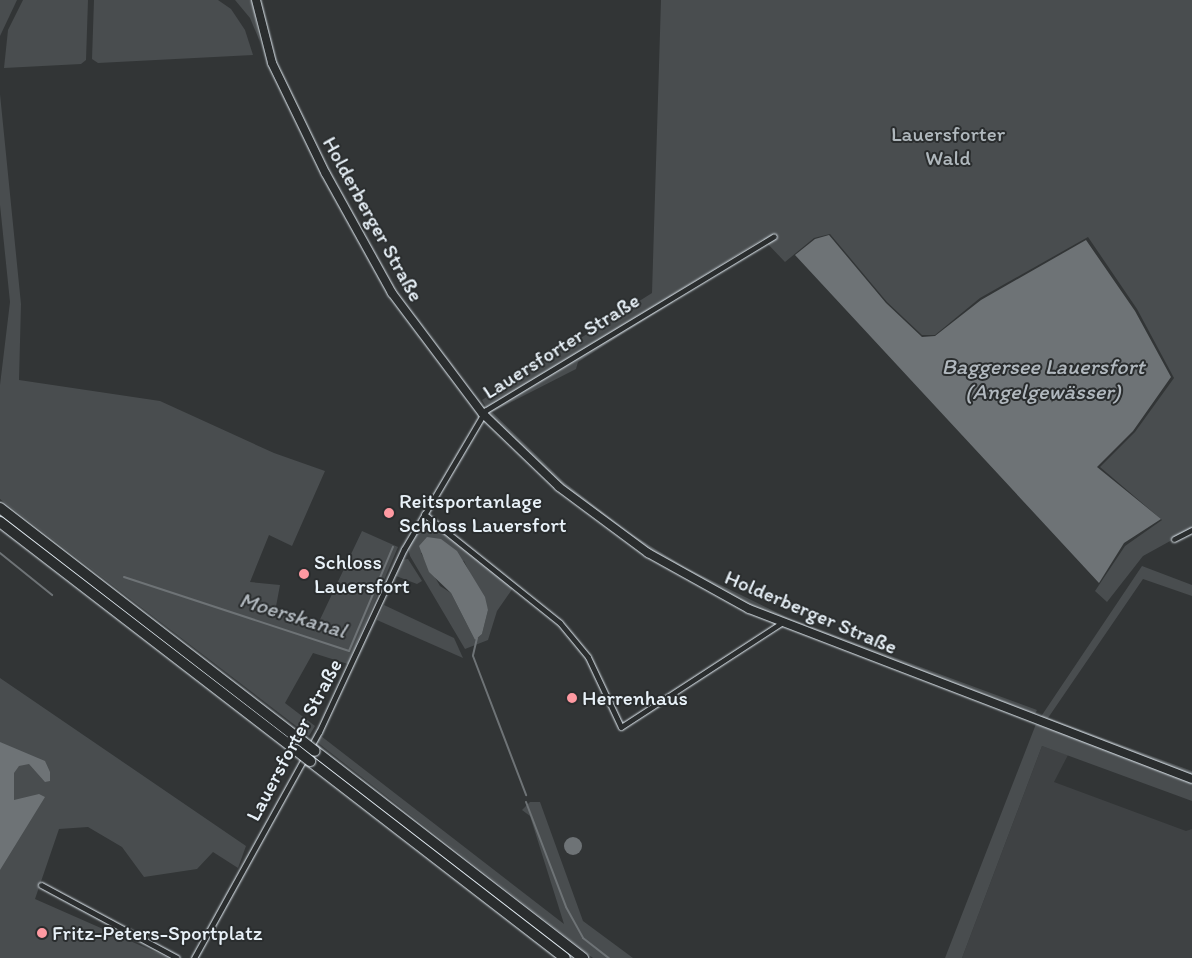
<!DOCTYPE html>
<meta charset="utf-8">
<style>
body{margin:0}
#map{position:relative;width:1192px;height:958px;overflow:hidden;background:#323536;font-family:Itim,sans-serif}
div>[style]{position:absolute}
[style*='--x']{left:calc(var(--x)*1px);top:calc(var(--y)*1px);width:calc(var(--w)*1px);rotate:calc(var(--a)*1deg)}
.built>*{inset:0;background:#3f4244}
.green>*{inset:0;background:#494d4f}
.water>*{inset:0;background:#6e7376}
.round{border-radius:50%}
.stream>*{height:2px;margin:-1px;padding:0 1px;transform-origin:1px;border-radius:1px;background:#6e7376}
.roads{filter:drop-shadow(0 0 1px #e8f1f8) drop-shadow(0 0 1px #e8f1f8)}
.street>*{height:5px;margin:-2.5px;padding:0 2.5px;transform-origin:2.5px;border-radius:2.5px;background:#2a2d2e}
.secondary>*{height:8px;margin:-4px;padding:0 4px;transform-origin:4px;border-radius:4px;background:#2a2d2e}
.highway>*{height:10px;margin:-5px;padding:0 5px;transform-origin:5px;border-radius:5px;background:#2a2d2e}
.bridges{filter:drop-shadow(0 0 1px #e8f1f8) drop-shadow(0 0 1px #e8f1f8)}
.highway-bridge>*{height:10px;margin:-5px;padding:0 5px;transform-origin:5px;border-radius:5px;background:#2a2d2e}
.dots>*{width:14px;height:14px;translate:-50% -50%;box-sizing:border-box;border:2px solid #2a2d2e;border-radius:50%}
span{translate:-50% -50%;white-space:nowrap;text-align:center;line-height:1.15;-webkit-text-stroke:4px #2a2d2e;paint-order:stroke}
.park-label{font-size:21px;color:#b0b8bd}
.street-label{font-size:21px;color:#e8f1f8}
.poi-label{font-size:21px;color:#e8f1f8}
.left{translate:0 -50%;text-align:left}
.water-label{font-size:22px;color:#b1b8be;font-style:italic}
</style>
<div id="map">
<div class="built">
<div style="clip-path:polygon(1042px 746px,1068px 755px,1054px 782px,1186px 831px,1192px 829px,1192px 958px,962px 958px)"></div>
</div>
<div class="green">
<div style="clip-path:polygon(0 0,17px 0,0 36px)"></div>
<div style="clip-path:polygon(23px 0,88px 0,86px 60px,81px 64px,4px 68px,8px 30px)"></div>
<div style="clip-path:polygon(94px 0,218px 0,231px 9px,245px 30px,253px 55px,98px 63px,92px 59px)"></div>
<div style="clip-path:polygon(235px 0,252px 0,260px 42px,250px 18px)"></div>
<div style="clip-path:polygon(661px 0,1192px 0,1192px 529px,1143px 556px,1107px 602px,1095px 591px,1125px 546px,1162px 520px,1100px 467px,1135px 432px,1174px 378px,1137px 309px,1088px 237px,980px 298px,935px 335px,922px 335px,887px 302px,830px 234px,814px 238px,785px 262px,763px 239px,672px 295px,673px 302px,578px 362px,576px 369px,492px 412px,564px 482px,628px 532px,686px 568px,788px 618px,1037px 710px,1035px 714px,748px 605px,648px 549px,559px 483px,494px 421px,482px 400px,652px 293px)"></div>
<div style="clip-path:polygon(0 94px,21px 304px,19px 380px,160px 401px,274px 453px,325px 471px,292px 546px,269px 535px,250px 582px,280px 585px,275px 612px,315px 630px,362px 531px,398px 547px,348px 664px,313px 653px,285px 703px,315px 726px,309px 736px,0 499px,0 385px,10px 302px,0 205px)"></div>
<div style="clip-path:polygon(evenodd,427px 519px,513px 588px,497px 611px,488px 640px,465px 649px,410px 556px,408px 548px,427px 519px,421px 553px,464px 561px,488px 610px,482px 634px,475px 640px,451px 593px,440px 586px,421px 553px)"></div>
<div style="clip-path:polygon(408px 559px,422px 581px,417px 584px,396px 576px,402px 560px)"></div>
<div style="clip-path:polygon(1142px 566px,1192px 585px,1192px 596px,1143px 579px,1048px 718px,1192px 771px,1192px 775px,1040px 718px)"></div>
<div style="clip-path:polygon(384px 605px,454px 638px,463px 658px,377px 620px)"></div>
<div style="clip-path:polygon(0 678px,246px 846px,238px 868px,213px 852px,197px 869px,144px 877px,122px 847px,88px 827px,59px 829px,35px 899px,169px 958px,0 958px)"></div>
<div style="clip-path:polygon(1036px 724px,1192px 782px,1192px 801px,1042px 746px,962px 958px,945px 958px)"></div>
<div style="clip-path:polygon(321px 736px,564px 924px,530px 816px,522px 810px,530px 802px,540px 802px,583px 921px,633px 958px,593px 958px,317px 742px)"></div>
</div>
<div class="water">
<div style="clip-path:polygon(829px 235px,886px 303px,922px 337px,935px 336px,981px 300px,1086px 240px,1135px 311px,1171px 377px,1133px 431px,1097px 467px,1161px 519px,1124px 543px,1099px 583px,795px 255px,815px 239px)"></div>
<div style="clip-path:polygon(427px 537px,441px 539px,457px 551px,485px 597px,488px 610px,482px 634px,475px 640px,451px 593px,429px 572px,419px 546px)"></div>
<div style="clip-path:polygon(0 742px,45px 761px,50px 772px,50px 781px,45px 782px,29px 764px,19px 766px,14px 773px,14px 800px,39px 794px,45px 797px,0 870px)"></div>
<div class="round" style="left:564px;top:837px;width:18px;height:18px"></div>
</div>
<div class="stream">
<div style="--x:0;--y:553;--w:67;--a:38.9"></div>
<div style="--x:124;--y:577;--w:237;--a:18.2"></div>
<div style="--x:349;--y:651;--w:113;--a:-67.1"></div>
<div style="--x:477;--y:638;--w:18;--a:103"></div>
<div style="--x:473;--y:656;--w:149;--a:69.1"></div>
<div style="--x:526;--y:802;--w:112;--a:69.1"></div>
<div style="--x:566;--y:907;--w:35;--a:61"></div>
<div style="--x:583;--y:938;--w:33;--a:38"></div>
</div>
<div class="roads">
<div class="street">
<div style="--x:424;--y:514;--w:174;--a:38.7"></div>
<div style="--x:560;--y:623;--w:44;--a:50.5"></div>
<div style="--x:588;--y:657;--w:77;--a:64.8"></div>
<div style="--x:621;--y:727;--w:191;--a:-33"></div>
<div style="--x:1174;--y:539;--w:20;--a:-27"></div>
<div style="--x:41;--y:885;--w:154;--a:28.2"></div>
<div style="--x:194;--y:958;--w:258;--a:-61.1"></div>
<div style="--x:319;--y:732;--w:202;--a:-65.1"></div>
<div style="--x:404;--y:549;--w:161;--a:-59.5"></div>
<div style="--x:486;--y:410;--w:336;--a:-31.1"></div>
</div>
<div class="secondary">
<div style="--x:256;--y:0;--w:65;--a:75.7"></div>
<div style="--x:272;--y:63;--w:123;--a:64.1"></div>
<div style="--x:326;--y:174;--w:136;--a:61"></div>
<div style="--x:392;--y:293;--w:151;--a:53.1"></div>
<div style="--x:483;--y:414;--w:105;--a:43.8"></div>
<div style="--x:559;--y:487;--w:111;--a:36.6"></div>
<div style="--x:648;--y:553;--w:115;--a:29"></div>
<div style="--x:749;--y:609;--w:474;--a:21"></div>
</div>
<div class="highway">
<div style="--x:0;--y:508;--w:381;--a:37.7"></div>
<div style="--x:0;--y:522;--w:374;--a:37.6"></div>
<div style="--x:315;--y:751;--w:339;--a:37.7"></div>
<div style="--x:310;--y:761;--w:322;--a:37.7"></div>
</div>
</div>
<div class="bridges">
<div class="highway-bridge">
<div style="--x:302;--y:741;--w:16;--a:38"></div>
<div style="--x:296;--y:750;--w:18;--a:38"></div>
</div>
</div>
<div class="dots">
<div style="left:389px;top:513px;background:#ff9aa2"></div>
<div style="left:304px;top:574px;background:#ff9aa2"></div>
<div style="left:572px;top:698px;background:#ff9aa2"></div>
<div style="left:42px;top:933px;background:#ff9aa2"></div>
</div>
<div class="park-label">
<span style="left:948px;top:146px">Lauersforter<br>Wald</span>
</div>
<div class="street-label">
<span style="left:373px;top:219px;rotate:61deg">Holderberger Straße</span>
<span style="left:561px;top:346px;rotate:-32deg">Lauersforter Straße</span>
<span style="left:811px;top:612px;rotate:23deg">Holderberger Straße</span>
<span style="left:294px;top:740px;rotate:-62deg">Lauersforter Straße</span>
</div>
<div class="poi-label">
<span class="left" style="left:399px;top:513px">Reitsportanlage<br>Schloss Lauersfort</span>
<span class="left" style="left:314px;top:574px">Schloss<br>Lauersfort</span>
<span class="left" style="left:582px;top:698px">Herrenhaus</span>
<span class="left" style="left:52px;top:933px">Fritz-Peters-Sportplatz</span>
</div>
<div class="water-label">
<span style="left:1043px;top:379px">Baggersee Lauersfort<br>(Angelgewässer)</span>
<span style="left:293px;top:615px;rotate:17deg">Moerskanal</span>
</div>
</div>
